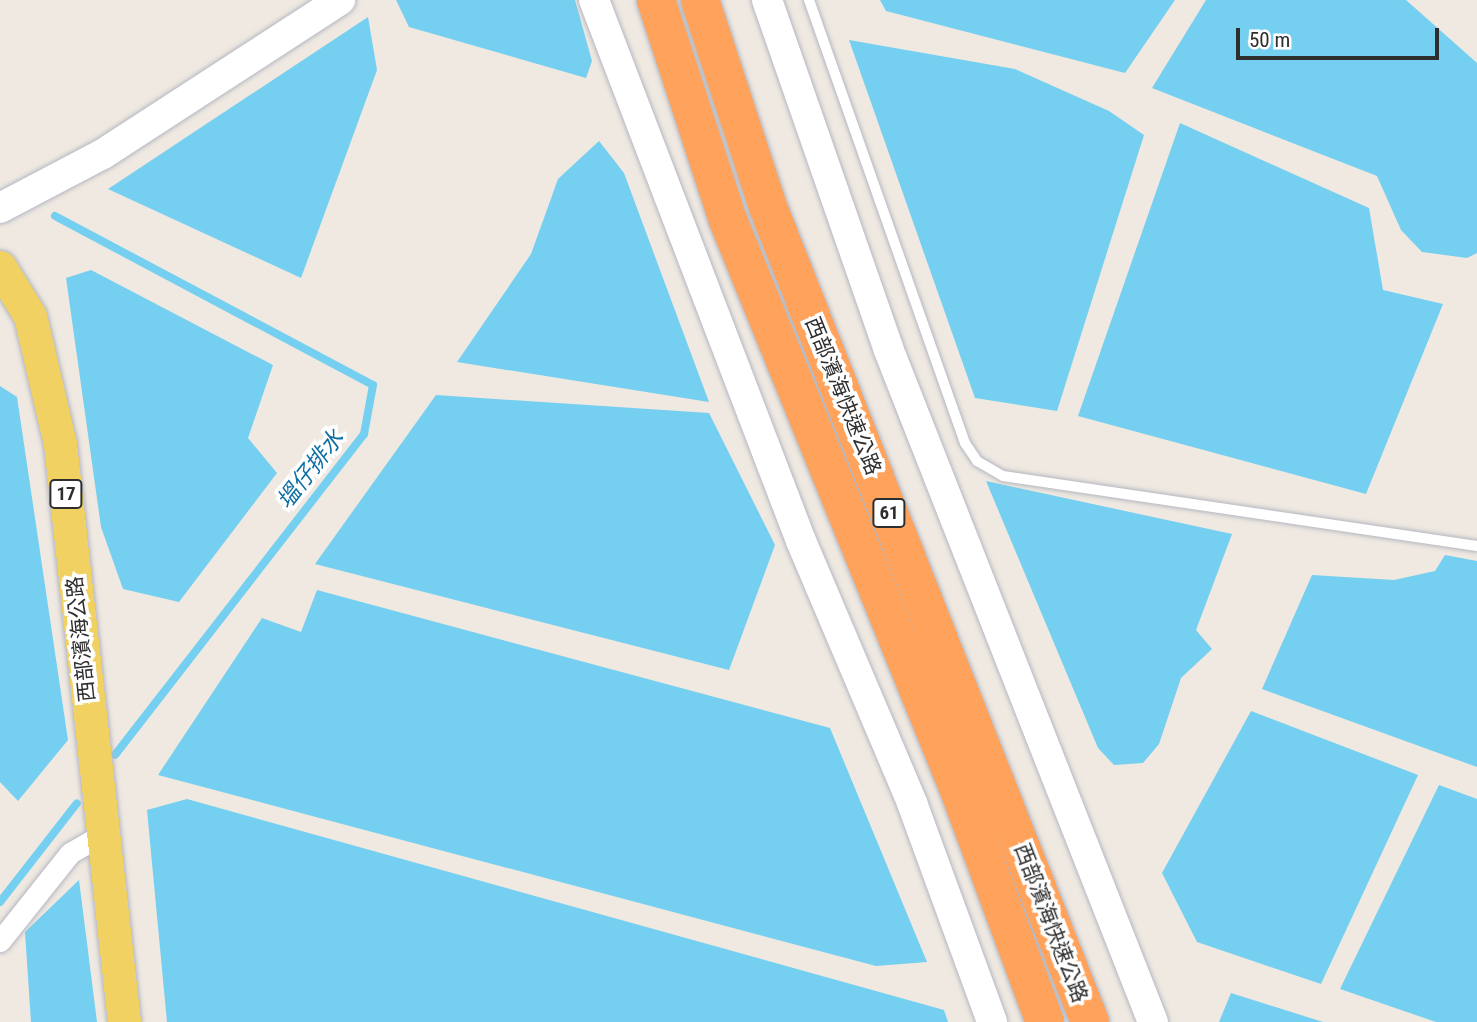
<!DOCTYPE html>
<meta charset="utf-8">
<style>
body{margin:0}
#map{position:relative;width:1477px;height:1022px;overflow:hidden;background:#efe9e1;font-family:"Roboto Condensed","Noto Sans TC",sans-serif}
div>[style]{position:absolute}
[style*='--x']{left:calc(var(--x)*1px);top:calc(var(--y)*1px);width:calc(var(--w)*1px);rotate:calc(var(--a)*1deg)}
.water>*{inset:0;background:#75cff0}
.stream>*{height:8px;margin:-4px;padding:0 4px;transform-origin:4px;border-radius:4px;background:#75cff0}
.roads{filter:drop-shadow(0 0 2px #b4b7c1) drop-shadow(0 0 2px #b4b7c1)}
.lane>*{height:10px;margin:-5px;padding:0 5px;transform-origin:5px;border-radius:5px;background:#fff}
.street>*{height:21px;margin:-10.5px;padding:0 10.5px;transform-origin:10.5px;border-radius:10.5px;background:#fff}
.secondary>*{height:30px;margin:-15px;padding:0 15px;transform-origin:15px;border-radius:15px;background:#fff}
.primary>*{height:33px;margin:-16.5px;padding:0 16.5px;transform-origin:16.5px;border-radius:16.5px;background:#f2d163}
.highway>*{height:38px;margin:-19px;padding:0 19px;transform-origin:19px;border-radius:19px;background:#ffa35c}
span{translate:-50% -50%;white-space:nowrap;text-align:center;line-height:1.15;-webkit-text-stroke:7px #fff;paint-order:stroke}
.shield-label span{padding:2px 5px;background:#fff;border:2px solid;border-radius:5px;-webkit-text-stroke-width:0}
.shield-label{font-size:19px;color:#2e2e2e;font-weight:700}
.street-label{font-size:21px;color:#2e2e2e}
.water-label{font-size:23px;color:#0d6fa3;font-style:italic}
.scale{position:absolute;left:1236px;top:28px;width:203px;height:32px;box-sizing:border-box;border:4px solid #2e2e2e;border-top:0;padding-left:9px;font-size:21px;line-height:24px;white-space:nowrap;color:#2e2e2e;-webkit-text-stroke:5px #fff;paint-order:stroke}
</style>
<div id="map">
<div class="water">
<div style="clip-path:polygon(396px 0,575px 0,592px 61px,586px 78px,409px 27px)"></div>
<div style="clip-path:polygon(880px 0,1175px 0,1125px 73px,886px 11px)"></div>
<div style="clip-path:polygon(1206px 0,1406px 0,1477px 63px,1477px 253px,1467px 258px,1422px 252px,1401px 230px,1377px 176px,1152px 88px)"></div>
<div style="clip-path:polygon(368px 17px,377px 70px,301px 278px,108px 189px)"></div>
<div style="clip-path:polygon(849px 40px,1015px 69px,1109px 111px,1144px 135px,1057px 411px,975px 398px)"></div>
<div style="clip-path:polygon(1180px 123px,1369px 208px,1383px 290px,1443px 304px,1366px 494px,1078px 416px)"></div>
<div style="clip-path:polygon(599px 141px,624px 173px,709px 402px,457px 362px,531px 254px,558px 179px)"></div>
<div style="clip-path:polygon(91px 270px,273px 365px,248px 438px,277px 473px,179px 602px,123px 589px,101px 527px,66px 278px)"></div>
<div style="clip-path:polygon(0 386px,17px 397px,68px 740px,18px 801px,0 782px)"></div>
<div style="clip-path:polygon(436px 395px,709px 413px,775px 545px,729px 670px,315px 564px)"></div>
<div style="clip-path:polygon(986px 481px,1232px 534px,1196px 630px,1212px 649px,1181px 678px,1159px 744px,1143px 763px,1114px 765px,1098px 748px)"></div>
<div style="clip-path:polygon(1445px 555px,1477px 561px,1477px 767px,1262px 689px,1312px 575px,1394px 580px,1435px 571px)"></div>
<div style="clip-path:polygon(317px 590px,830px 728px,927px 962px,876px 966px,158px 775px,262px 618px,301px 632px)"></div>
<div style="clip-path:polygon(1251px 711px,1418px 775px,1321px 984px,1197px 942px,1162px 873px)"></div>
<div style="clip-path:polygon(1439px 785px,1477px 799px,1477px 1022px,1436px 1022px,1340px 989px)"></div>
<div style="clip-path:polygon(187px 799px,944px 1010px,948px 1022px,167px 1022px,147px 810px)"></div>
<div style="clip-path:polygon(79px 880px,97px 1022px,31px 1022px,25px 932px)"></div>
<div style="clip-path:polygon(1231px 993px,1323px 1022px,1219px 1022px)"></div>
</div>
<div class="stream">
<div style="--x:55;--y:216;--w:360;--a:28"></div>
<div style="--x:373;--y:385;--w:50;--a:100.4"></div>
<div style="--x:364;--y:434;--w:406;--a:127.8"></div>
<div style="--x:0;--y:902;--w:125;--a:-52.1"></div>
</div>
<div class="roads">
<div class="lane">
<div style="--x:809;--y:0;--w:470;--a:70.6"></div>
<div style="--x:965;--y:443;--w:22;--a:56"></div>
<div style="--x:977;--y:461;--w:30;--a:30"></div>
<div style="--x:1003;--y:476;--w:479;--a:8.4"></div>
</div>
<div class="street">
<div style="--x:0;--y:941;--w:112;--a:-51.5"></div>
<div style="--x:70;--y:853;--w:38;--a:-30"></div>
</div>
<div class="secondary">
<div style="--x:594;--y:0;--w:579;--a:69.06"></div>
<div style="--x:801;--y:541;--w:285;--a:67"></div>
<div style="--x:912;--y:803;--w:233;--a:69.9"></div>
<div style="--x:767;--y:0;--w:368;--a:70.8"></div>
<div style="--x:888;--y:348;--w:724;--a:68.54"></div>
<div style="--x:0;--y:208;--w:116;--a:-27.7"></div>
<div style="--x:103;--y:154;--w:283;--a:-33"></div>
</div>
<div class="primary">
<div style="--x:0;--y:267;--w:57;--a:58.5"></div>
<div style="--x:30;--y:316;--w:131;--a:76.8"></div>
<div style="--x:60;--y:444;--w:582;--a:83.68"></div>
</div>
<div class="highway">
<div style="--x:656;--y:0;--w:231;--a:71.9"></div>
<div style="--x:728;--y:220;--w:615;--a:67.94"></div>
<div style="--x:959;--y:790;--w:247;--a:69.7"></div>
<div style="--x:700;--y:0;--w:218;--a:71.8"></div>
<div style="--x:768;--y:207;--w:876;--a:68.44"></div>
</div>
</div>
<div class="shield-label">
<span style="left:66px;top:494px">17</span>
<span style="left:889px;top:513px">61</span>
</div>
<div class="street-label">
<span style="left:843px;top:396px;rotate:68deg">西部濱海快速公路</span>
<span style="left:81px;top:639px;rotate:-96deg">西部濱海公路</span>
<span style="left:1051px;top:923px;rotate:69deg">西部濱海快速公路</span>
</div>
<div class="water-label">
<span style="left:311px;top:470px;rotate:-52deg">塭仔排水</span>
</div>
<div class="scale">50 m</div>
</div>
